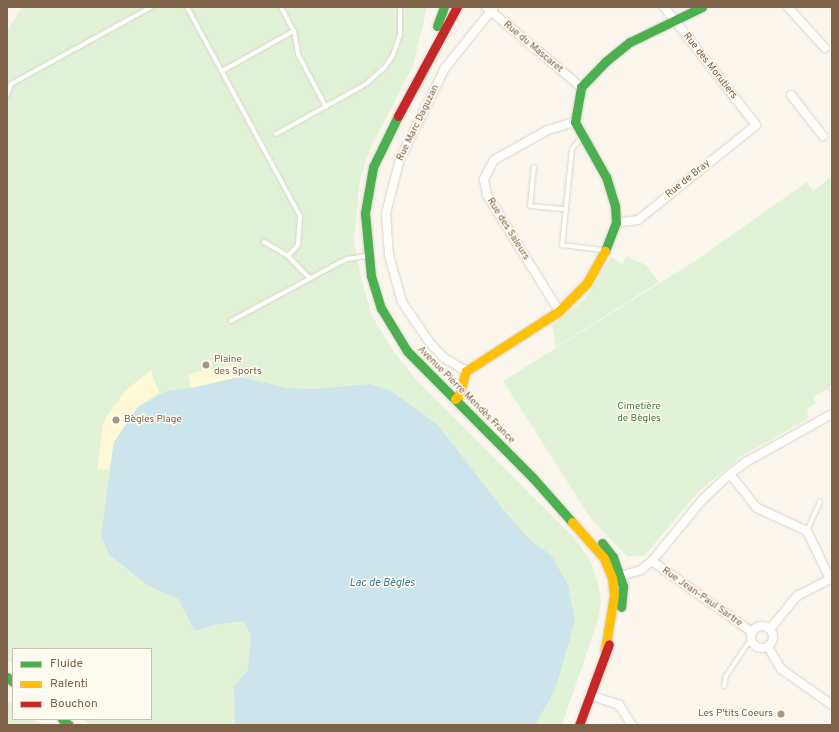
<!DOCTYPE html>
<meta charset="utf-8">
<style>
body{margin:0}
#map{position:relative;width:839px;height:732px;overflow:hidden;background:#faf6ed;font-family:Overpass,sans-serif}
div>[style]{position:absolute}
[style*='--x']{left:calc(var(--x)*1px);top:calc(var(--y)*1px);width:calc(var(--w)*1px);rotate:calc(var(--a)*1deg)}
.green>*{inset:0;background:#e2f2d6}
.sand>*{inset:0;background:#fdf8d5}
.water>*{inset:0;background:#cce4ec}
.roads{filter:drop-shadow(0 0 1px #d9d3cb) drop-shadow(0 0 1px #d9d3cb)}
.lane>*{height:4px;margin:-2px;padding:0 2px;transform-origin:2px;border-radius:2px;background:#fefefc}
.street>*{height:8px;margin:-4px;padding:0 4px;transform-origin:4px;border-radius:4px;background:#fefefc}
.street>.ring{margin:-4px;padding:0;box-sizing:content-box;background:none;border:8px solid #fefefc;border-radius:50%}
.fast>*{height:9px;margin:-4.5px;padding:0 4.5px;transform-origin:4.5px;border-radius:4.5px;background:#4caf50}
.slow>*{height:9px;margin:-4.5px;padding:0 4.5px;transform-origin:4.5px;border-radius:4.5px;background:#ffc107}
.jam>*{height:9px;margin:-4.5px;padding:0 4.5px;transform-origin:4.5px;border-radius:4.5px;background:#c62828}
.dots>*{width:11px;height:11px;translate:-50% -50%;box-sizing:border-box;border:2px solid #fffbf1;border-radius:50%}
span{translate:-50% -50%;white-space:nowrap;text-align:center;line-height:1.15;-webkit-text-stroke:3px #fffbf1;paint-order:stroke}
.street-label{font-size:10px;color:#7d6248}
.poi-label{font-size:10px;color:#7d6248}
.left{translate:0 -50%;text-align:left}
.right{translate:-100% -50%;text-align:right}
.park-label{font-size:10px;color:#467e3c}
.water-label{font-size:11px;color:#3e7992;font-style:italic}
.frame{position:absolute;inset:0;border:8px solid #7d6248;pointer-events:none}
.legend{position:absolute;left:12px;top:648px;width:140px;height:72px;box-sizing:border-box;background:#fffbf1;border:1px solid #cbbead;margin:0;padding:5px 7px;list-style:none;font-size:12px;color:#7d6248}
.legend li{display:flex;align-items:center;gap:8px;height:20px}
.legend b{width:20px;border:1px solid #cbbead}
</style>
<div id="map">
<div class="green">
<div style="clip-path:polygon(22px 7px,427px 7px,413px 66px,370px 149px,360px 179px,354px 240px,361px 278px,372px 316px,392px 349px,418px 382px,577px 541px,591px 562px,599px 587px,601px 602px,598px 620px,562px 725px,90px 725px,83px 719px,151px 719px,151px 649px,13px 649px,13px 665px,7px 660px,7px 31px)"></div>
<div style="clip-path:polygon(832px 176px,832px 386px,813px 397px,816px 403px,807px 409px,809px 418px,742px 456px,699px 491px,644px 556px,627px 556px,591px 519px,503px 381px,695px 261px,807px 182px,813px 191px)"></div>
<div style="clip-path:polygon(611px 257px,622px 264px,627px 257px,646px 265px,659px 282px,556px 347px,552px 325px,584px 300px)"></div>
<div style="clip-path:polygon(7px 700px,13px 704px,13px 719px,33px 719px,42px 725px,7px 725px)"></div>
</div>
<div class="sand">
<div style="clip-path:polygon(238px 364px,240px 377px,191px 388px,188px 374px)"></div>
<div style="clip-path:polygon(151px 370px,159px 393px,138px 407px,114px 442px,109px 470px,97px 469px,103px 425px,107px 416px,125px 391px)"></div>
</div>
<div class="water">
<div style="clip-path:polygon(240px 377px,287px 388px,315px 389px,370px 384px,391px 391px,438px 425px,501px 507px,531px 541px,551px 555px,568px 585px,575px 621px,555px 690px,535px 725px,235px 725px,234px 686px,248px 670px,251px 636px,244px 621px,213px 625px,195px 631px,178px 599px,147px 585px,109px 554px,101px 536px,114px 442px,138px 407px,167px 391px,191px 388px)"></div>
</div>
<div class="roads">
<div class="lane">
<div style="--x:187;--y:7;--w:238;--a:61.6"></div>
<div style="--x:300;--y:216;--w:29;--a:94"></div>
<div style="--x:298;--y:245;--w:15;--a:132"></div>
<div style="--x:281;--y:7;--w:27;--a:62"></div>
<div style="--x:294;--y:31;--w:23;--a:80"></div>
<div style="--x:298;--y:54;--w:60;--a:62.2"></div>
<div style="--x:222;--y:71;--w:82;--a:-29.1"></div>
<div style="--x:7;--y:95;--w:12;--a:-70"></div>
<div style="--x:11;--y:84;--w:160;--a:-28.8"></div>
<div style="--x:276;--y:134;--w:103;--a:-29.1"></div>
<div style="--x:366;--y:84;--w:25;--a:-42"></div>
<div style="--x:385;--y:67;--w:14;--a:-56"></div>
<div style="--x:393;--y:55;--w:21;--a:-71"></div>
<div style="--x:400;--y:35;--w:28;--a:-90"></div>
<div style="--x:582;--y:137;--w:16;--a:130"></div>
<div style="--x:572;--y:149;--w:97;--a:95.9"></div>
<div style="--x:562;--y:245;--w:41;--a:7"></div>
<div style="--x:534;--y:167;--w:39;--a:96"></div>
<div style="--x:530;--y:206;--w:36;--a:5"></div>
<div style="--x:264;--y:242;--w:28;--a:30"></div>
<div style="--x:288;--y:256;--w:30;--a:46"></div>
<div style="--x:231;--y:321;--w:116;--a:-28.3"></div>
<div style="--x:333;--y:266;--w:16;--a:-27"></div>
<div style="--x:347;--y:259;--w:20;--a:-9"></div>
<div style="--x:831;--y:387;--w:2;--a:63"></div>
<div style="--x:807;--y:531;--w:32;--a:-66"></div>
<div style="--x:724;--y:686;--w:10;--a:-79"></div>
<div style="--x:726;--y:676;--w:45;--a:-56"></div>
</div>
<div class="street">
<div style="--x:486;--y:7;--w:124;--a:40.1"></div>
<div style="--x:788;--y:7;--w:55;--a:47.9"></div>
<div style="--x:791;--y:95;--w:52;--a:52"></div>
<div style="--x:616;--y:223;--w:22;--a:-8"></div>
<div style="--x:638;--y:220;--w:151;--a:-38.8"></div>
<div style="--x:756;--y:125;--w:150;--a:-127.9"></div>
<div style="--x:559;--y:311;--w:137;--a:-121.8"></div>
<div style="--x:487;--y:195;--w:16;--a:-101"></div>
<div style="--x:484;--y:179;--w:21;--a:-62"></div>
<div style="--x:494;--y:160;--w:62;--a:-29.1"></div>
<div style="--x:548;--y:130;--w:28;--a:-17"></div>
<div style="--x:466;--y:371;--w:26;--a:-149"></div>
<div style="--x:444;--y:358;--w:21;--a:-133"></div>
<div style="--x:430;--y:343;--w:50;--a:-124.3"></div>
<div style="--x:402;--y:302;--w:49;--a:-105.5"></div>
<div style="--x:389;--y:255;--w:42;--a:-94.1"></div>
<div style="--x:386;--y:213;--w:56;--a:-75.5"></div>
<div style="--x:400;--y:159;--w:102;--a:-63.7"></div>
<div style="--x:445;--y:68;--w:78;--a:-51.2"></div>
<div style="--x:730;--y:474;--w:43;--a:51.5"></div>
<div style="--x:757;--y:508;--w:55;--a:24.7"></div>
<div style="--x:807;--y:531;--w:53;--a:64.4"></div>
<div style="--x:652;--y:561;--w:123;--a:35.4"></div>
<div style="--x:617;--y:577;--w:25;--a:-16"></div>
<div style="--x:641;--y:570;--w:14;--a:-39"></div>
<div style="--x:652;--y:561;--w:80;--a:-50.6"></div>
<div style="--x:703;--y:499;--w:37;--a:-43"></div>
<div style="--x:730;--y:474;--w:20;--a:-37"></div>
<div style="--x:746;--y:462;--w:98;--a:-29.2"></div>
<div class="ring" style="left:751px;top:626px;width:14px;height:14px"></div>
<div style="--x:770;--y:629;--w:43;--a:-50.7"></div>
<div style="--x:797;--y:596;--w:39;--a:-27"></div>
<div style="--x:768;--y:647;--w:26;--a:59"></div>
<div style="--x:781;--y:669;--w:62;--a:35.2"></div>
<div style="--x:589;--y:695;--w:32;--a:18"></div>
<div style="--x:619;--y:705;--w:24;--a:57"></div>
</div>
<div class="fast">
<div style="--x:437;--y:26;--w:20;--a:-70"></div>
<div style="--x:398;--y:116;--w:57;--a:116.1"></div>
<div style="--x:373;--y:167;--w:47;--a:99.9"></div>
<div style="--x:365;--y:213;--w:63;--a:84.6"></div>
<div style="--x:371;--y:276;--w:34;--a:73"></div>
<div style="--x:381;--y:308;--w:50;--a:58.8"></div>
<div style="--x:407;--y:351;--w:180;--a:45.2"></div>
<div style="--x:534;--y:479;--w:57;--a:48.5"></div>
<div style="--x:605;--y:251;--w:30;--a:-69"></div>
<div style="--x:616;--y:223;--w:17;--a:-93"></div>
<div style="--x:615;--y:206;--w:30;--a:-107"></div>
<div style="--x:606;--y:177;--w:63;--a:-119.4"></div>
<div style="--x:575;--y:122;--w:36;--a:-80"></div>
<div style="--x:581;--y:87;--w:35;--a:-46"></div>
<div style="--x:605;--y:62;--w:32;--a:-39"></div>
<div style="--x:630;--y:42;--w:80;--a:-25.9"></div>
<div style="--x:602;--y:543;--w:18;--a:52"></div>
<div style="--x:613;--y:557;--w:31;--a:71"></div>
<div style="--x:623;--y:586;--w:21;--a:95"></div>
<div style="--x:7;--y:677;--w:8;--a:40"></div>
<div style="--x:62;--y:719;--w:9;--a:41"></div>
</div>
<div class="slow">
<div style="--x:455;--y:399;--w:6;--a:-45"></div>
<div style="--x:459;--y:395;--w:25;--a:-74"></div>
<div style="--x:466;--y:371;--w:111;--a:-32.8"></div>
<div style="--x:559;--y:311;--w:40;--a:-45"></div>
<div style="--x:587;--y:283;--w:37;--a:-61"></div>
<div style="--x:572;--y:522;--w:48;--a:48.4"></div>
<div style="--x:604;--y:558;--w:22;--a:68"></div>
<div style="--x:612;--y:578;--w:17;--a:83"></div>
<div style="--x:614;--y:595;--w:56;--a:99.3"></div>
</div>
<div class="jam">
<div style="--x:398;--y:116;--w:124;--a:-61.6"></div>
<div style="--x:579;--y:725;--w:86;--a:-69.7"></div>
</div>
</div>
<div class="dots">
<div style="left:206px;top:365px;background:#a99682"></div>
<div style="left:116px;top:420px;background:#a99682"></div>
<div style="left:781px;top:714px;background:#a99682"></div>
</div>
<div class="street-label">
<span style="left:533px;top:47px;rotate:40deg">Rue du Mascaret</span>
<span style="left:710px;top:66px;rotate:52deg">Rue des Morutiers</span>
<span style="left:418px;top:123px;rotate:-64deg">Rue Marc Daguzan</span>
<span style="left:688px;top:179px;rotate:-39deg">Rue de Bray</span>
<span style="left:508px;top:229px;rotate:58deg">Rue des Saleurs</span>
<span style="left:466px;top:395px;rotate:45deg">Avenue Pierre Mendès France</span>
<span style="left:702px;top:597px;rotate:35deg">Rue Jean-Paul Sartre</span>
</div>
<div class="poi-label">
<span class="left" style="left:214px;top:365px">Plaine<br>des Sports</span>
<span class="left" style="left:124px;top:420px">Bègles Plage</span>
<span class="right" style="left:773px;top:714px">Les P'tits Coeurs</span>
</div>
<div class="park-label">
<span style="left:639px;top:412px">Cimetière<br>de Bègles</span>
</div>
<div class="water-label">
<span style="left:382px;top:583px">Lac de Bègles</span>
</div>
<div class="frame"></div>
<ul class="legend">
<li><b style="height:5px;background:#4caf50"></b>Fluide</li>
<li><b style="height:5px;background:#ffc107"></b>Ralenti</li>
<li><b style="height:5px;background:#c62828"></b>Bouchon</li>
</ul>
</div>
